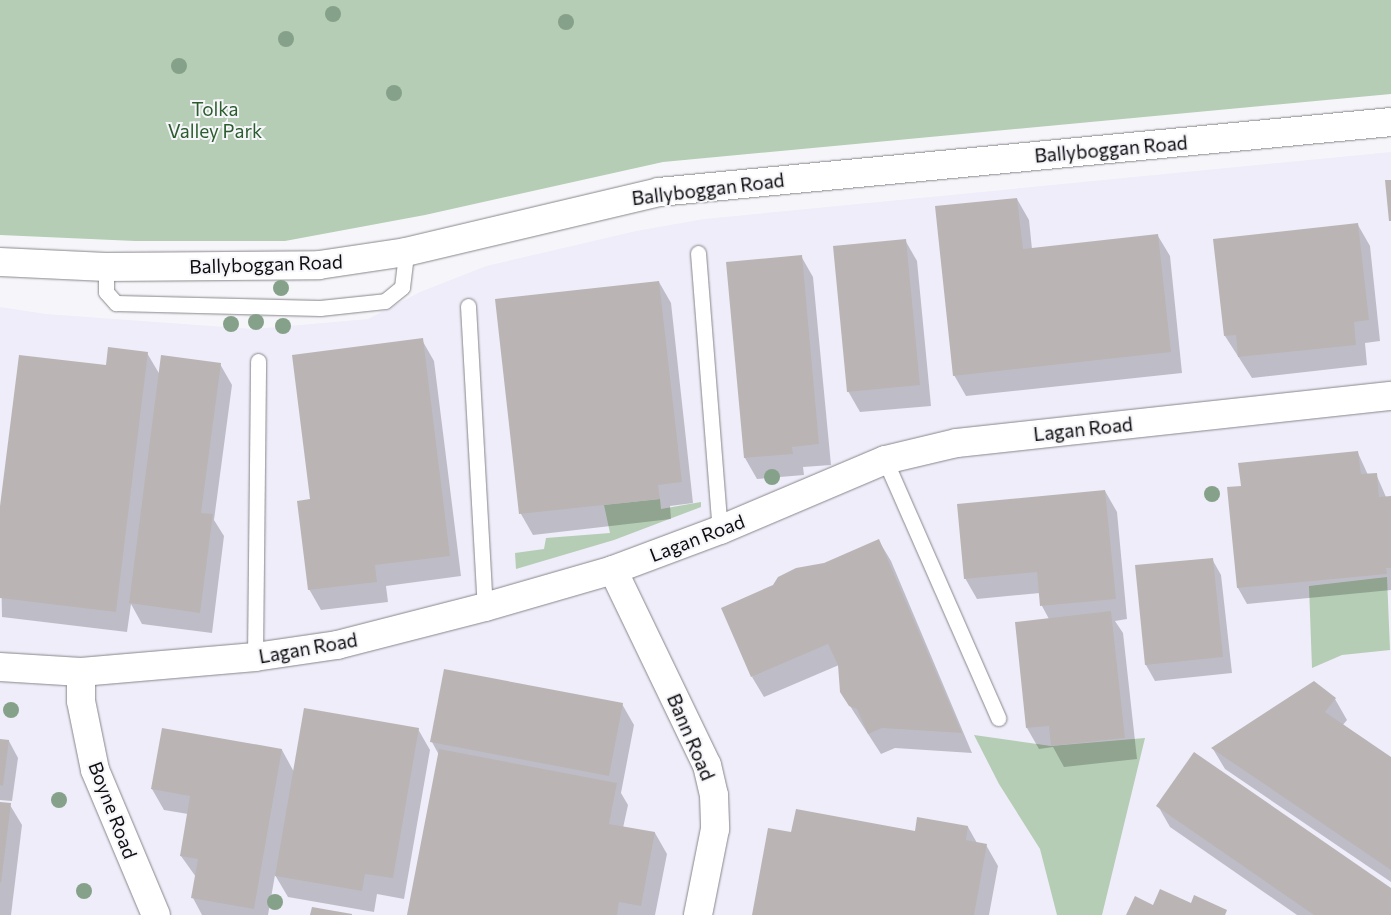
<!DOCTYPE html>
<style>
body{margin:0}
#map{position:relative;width:1391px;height:915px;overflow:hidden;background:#f6f6fa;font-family:Commissioner,sans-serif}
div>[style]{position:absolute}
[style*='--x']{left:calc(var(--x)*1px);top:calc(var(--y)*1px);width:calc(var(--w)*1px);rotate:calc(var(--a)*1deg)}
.built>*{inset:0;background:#eeedf9}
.green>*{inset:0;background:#b5cdb4}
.shadow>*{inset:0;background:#0003}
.building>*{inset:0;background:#bab5b4}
.roads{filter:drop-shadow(0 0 1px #87878b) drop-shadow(0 0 1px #87878b)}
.service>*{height:15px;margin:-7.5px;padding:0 7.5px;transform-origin:7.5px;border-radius:7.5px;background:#fff}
.minor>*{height:28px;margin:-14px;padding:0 14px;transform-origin:14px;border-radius:14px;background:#fff}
.tertiary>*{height:28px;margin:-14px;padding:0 14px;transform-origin:14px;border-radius:14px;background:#fff}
.trees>*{width:16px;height:16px;margin:-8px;border-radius:50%;background:#86a189}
span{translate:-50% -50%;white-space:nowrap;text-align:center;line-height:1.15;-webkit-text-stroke:4px #f6f6fa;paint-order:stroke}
.park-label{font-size:19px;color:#2a5c2d}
.street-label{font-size:19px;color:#0d0d0f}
</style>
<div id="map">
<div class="built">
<div style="clip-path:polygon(1391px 152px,1391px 915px,0 915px,0 307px,46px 314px,253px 329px,368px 319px,420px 292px,486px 266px,636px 231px,704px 219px)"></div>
</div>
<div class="green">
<div style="clip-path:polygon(0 0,1391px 0,1391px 94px,663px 162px,425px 215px,285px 241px,135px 241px,0 235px)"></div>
<div style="clip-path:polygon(660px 499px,661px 509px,701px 502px,701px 507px,614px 540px,516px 569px,515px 553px,544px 549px,546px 538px,610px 533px,604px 505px)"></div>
<div style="clip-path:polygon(1387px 577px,1390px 650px,1342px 655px,1312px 668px,1309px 586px)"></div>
<div style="clip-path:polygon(974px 735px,1051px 746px,1145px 738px,1102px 915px,1057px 915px,1040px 849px,999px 784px)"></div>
</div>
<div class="shadow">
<div style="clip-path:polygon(1017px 199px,1029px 220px,1032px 249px,1158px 236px,1170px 256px,1182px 373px,966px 396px,954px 375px)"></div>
<div style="clip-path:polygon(1358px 225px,1370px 246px,1380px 341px,1365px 343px,1367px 365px,1252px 378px,1225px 336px)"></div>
<div style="clip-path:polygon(905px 240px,917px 261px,931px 406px,860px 412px,848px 391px)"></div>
<div style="clip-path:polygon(801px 256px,813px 277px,831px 465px,803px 467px,804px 475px,757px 479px,745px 458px,727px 263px)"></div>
<div style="clip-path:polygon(659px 282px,671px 303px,693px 503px,670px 506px,671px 519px,533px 535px,521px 514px,497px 300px)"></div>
<div style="clip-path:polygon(422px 340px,434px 361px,461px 576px,386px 586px,388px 602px,321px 610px,309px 589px,311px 501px)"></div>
<div style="clip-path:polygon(147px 353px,160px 375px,220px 364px,232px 385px,214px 520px,224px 536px,212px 633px,142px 624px,131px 604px,127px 632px,2px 617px,0 516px,107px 367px)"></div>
<div style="clip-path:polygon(1358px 453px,1368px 475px,1376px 474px,1386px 497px,1391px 497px,1391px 590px,1247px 604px,1238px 588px,1242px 487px)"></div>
<div style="clip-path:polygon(1105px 491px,1117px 512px,1127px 619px,1115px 621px,1123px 633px,1137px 759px,1064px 767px,1053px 747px,1039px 749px,1027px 728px,1049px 619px,1042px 606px,1040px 593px,977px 599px,965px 578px)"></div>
<div style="clip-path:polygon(879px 541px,891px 561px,972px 753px,895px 748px,881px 754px,841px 692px,839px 665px,764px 697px,752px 677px,824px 564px)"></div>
<div style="clip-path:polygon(1212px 559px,1221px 575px,1232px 673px,1155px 681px,1146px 665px,1136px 566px)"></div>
<div style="clip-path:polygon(1335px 699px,1347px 720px,1342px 726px,1391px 759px,1391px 882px,1225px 769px,1213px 749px)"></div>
<div style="clip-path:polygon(622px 704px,634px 725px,621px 793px,628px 805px,623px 828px,655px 833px,667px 854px,655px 915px,409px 915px,439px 755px,432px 742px)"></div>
<div style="clip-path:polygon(418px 729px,430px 750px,404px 899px,377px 894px,374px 912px,288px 897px,275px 875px,268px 915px,202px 915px,193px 898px,196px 877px,181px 856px,188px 814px,164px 810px,152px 789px,163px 730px,282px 750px,294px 772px)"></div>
<div style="clip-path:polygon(0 740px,9px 741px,18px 758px,12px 801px,0 800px)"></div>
<div style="clip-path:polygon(0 803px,10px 805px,22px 825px,11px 915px,0 915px)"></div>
<div style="clip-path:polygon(1158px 806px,1391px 890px,1391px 915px,1297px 915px,1170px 827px)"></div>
<div style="clip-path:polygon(968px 827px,977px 843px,986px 845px,998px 866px,989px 915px,753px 915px,792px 834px,916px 832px)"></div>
</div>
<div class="building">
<div style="clip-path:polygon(1385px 180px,1391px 180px,1391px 221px,1389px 221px)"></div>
<div style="clip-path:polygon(1017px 198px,1023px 249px,1158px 234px,1171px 352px,953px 376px,935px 206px)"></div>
<div style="clip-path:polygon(1358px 223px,1369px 320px,1354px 322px,1356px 345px,1238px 357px,1236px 335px,1224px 336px,1213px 239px)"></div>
<div style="clip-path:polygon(906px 239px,920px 385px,847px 392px,833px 246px)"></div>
<div style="clip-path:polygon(802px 255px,819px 444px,792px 447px,793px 454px,744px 458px,726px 262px)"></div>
<div style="clip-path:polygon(659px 281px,682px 482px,658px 485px,660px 499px,519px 514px,495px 299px)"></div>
<div style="clip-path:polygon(423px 338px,450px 556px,375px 565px,377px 582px,308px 590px,297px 501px,310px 499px,292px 355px)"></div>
<div style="clip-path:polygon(108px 347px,148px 352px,116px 612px,0 598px,0 506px,19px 355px,106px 365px)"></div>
<div style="clip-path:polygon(161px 355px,221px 363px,201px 513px,213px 514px,200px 613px,129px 603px)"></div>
<div style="clip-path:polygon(1358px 451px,1361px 474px,1377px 473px,1379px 497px,1391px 496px,1391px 568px,1386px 568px,1387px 574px,1237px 588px,1227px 487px,1241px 486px,1238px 463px)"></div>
<div style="clip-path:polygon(1105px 490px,1116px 599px,1040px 606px,1037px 572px,964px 579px,957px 504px)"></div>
<div style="clip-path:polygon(879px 539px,962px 733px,882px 728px,868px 734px,857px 709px,849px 706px,840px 692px,838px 665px,828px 644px,751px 677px,721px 608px,773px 585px,778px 577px,796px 568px,824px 563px)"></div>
<div style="clip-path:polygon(1213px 558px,1223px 657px,1145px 665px,1135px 565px)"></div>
<div style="clip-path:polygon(1111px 611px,1125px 738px,1051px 746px,1049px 726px,1026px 728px,1015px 622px)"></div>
<div style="clip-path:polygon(444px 669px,623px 703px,609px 776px,430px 742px)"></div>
<div style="clip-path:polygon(1314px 681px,1336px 698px,1325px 712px,1391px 757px,1391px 870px,1211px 748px)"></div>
<div style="clip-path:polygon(304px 708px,419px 728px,393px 878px,365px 874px,362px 891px,275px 876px)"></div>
<div style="clip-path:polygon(162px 728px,282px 749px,254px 909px,191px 898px,198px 859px,180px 856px,190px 796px,151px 789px)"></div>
<div style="clip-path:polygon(0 739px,9px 740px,3px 786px,0 785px)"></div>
<div style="clip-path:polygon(439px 749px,617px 783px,609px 824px,655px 832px,641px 906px,619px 902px,617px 915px,407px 915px)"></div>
<div style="clip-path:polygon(1194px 752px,1391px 888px,1391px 915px,1314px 915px,1156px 806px)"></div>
<div style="clip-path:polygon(0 802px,11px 803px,1px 883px,0 882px)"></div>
<div style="clip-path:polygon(796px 809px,915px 831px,917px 817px,968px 826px,966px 840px,987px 844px,974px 915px,752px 915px,768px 828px,791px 832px)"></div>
<div style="clip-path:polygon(1160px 889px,1191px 903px,1194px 895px,1227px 910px,1225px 915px,1126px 915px,1135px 896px,1153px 905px)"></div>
<div style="clip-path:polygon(312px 907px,352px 914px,352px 915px,310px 915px)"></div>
</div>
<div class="roads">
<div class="service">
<div style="--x:698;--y:253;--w:278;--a:85.5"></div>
<div style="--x:106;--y:267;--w:25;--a:90"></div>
<div style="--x:106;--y:292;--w:15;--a:48"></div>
<div style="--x:116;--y:303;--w:204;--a:1.4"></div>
<div style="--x:320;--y:308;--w:65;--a:-6.1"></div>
<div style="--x:385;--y:301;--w:22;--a:-39"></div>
<div style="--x:402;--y:287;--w:35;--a:-83"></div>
<div style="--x:468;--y:306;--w:301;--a:86.8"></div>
<div style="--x:885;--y:460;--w:282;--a:66.3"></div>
<div style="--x:255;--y:657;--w:296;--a:-89.4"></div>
</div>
<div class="minor">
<div style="--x:613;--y:570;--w:216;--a:64.3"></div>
<div style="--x:707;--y:765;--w:31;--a:77"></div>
<div style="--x:714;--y:795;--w:34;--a:88"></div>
<div style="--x:715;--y:829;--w:88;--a:101.2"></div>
<div style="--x:0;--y:667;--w:81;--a:3.5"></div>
<div style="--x:81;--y:672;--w:175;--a:-4.9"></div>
<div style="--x:255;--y:657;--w:83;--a:-8.3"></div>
<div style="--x:337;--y:645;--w:153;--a:-14.4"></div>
<div style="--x:485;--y:607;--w:133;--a:-16.1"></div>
<div style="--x:613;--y:570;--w:114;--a:-20.5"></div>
<div style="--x:720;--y:530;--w:179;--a:-23"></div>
<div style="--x:885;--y:460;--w:74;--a:-13.3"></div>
<div style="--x:957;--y:443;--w:437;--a:-6.2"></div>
<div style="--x:81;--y:672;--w:29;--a:90"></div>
<div style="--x:81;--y:701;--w:70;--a:78.5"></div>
<div style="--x:95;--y:770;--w:157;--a:67.2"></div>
</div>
<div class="tertiary">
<div style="--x:0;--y:262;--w:106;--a:2.7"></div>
<div style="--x:106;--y:267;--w:213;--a:-0.5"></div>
<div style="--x:319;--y:265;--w:88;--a:-8.5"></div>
<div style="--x:406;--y:252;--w:260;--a:-13.3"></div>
<div style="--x:659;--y:192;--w:735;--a:-5.46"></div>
</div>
</div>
<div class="trees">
<div style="left:333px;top:14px"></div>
<div style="left:566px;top:22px"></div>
<div style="left:286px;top:39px"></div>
<div style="left:179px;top:66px"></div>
<div style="left:394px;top:93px"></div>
<div style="left:281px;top:288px"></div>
<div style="left:256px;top:322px"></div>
<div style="left:231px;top:324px"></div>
<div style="left:283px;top:326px"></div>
<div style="left:772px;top:477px"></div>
<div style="left:1212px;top:494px"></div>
<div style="left:11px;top:710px"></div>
<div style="left:59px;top:800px"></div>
<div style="left:84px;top:891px"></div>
<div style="left:275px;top:902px"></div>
</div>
<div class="park-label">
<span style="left:215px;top:120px">Tolka<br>Valley Park</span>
</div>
<div class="street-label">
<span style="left:1111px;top:149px;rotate:-5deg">Ballyboggan Road</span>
<span style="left:708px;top:189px;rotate:-7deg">Ballyboggan Road</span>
<span style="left:266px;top:264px;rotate:-2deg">Ballyboggan Road</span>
<span style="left:1083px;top:429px;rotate:-6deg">Lagan Road</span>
<span style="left:697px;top:538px;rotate:-21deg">Lagan Road</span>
<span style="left:308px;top:648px;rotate:-10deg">Lagan Road</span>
<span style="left:691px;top:737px;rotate:67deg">Bann Road</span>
<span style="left:113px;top:810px;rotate:69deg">Boyne Road</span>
</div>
</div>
